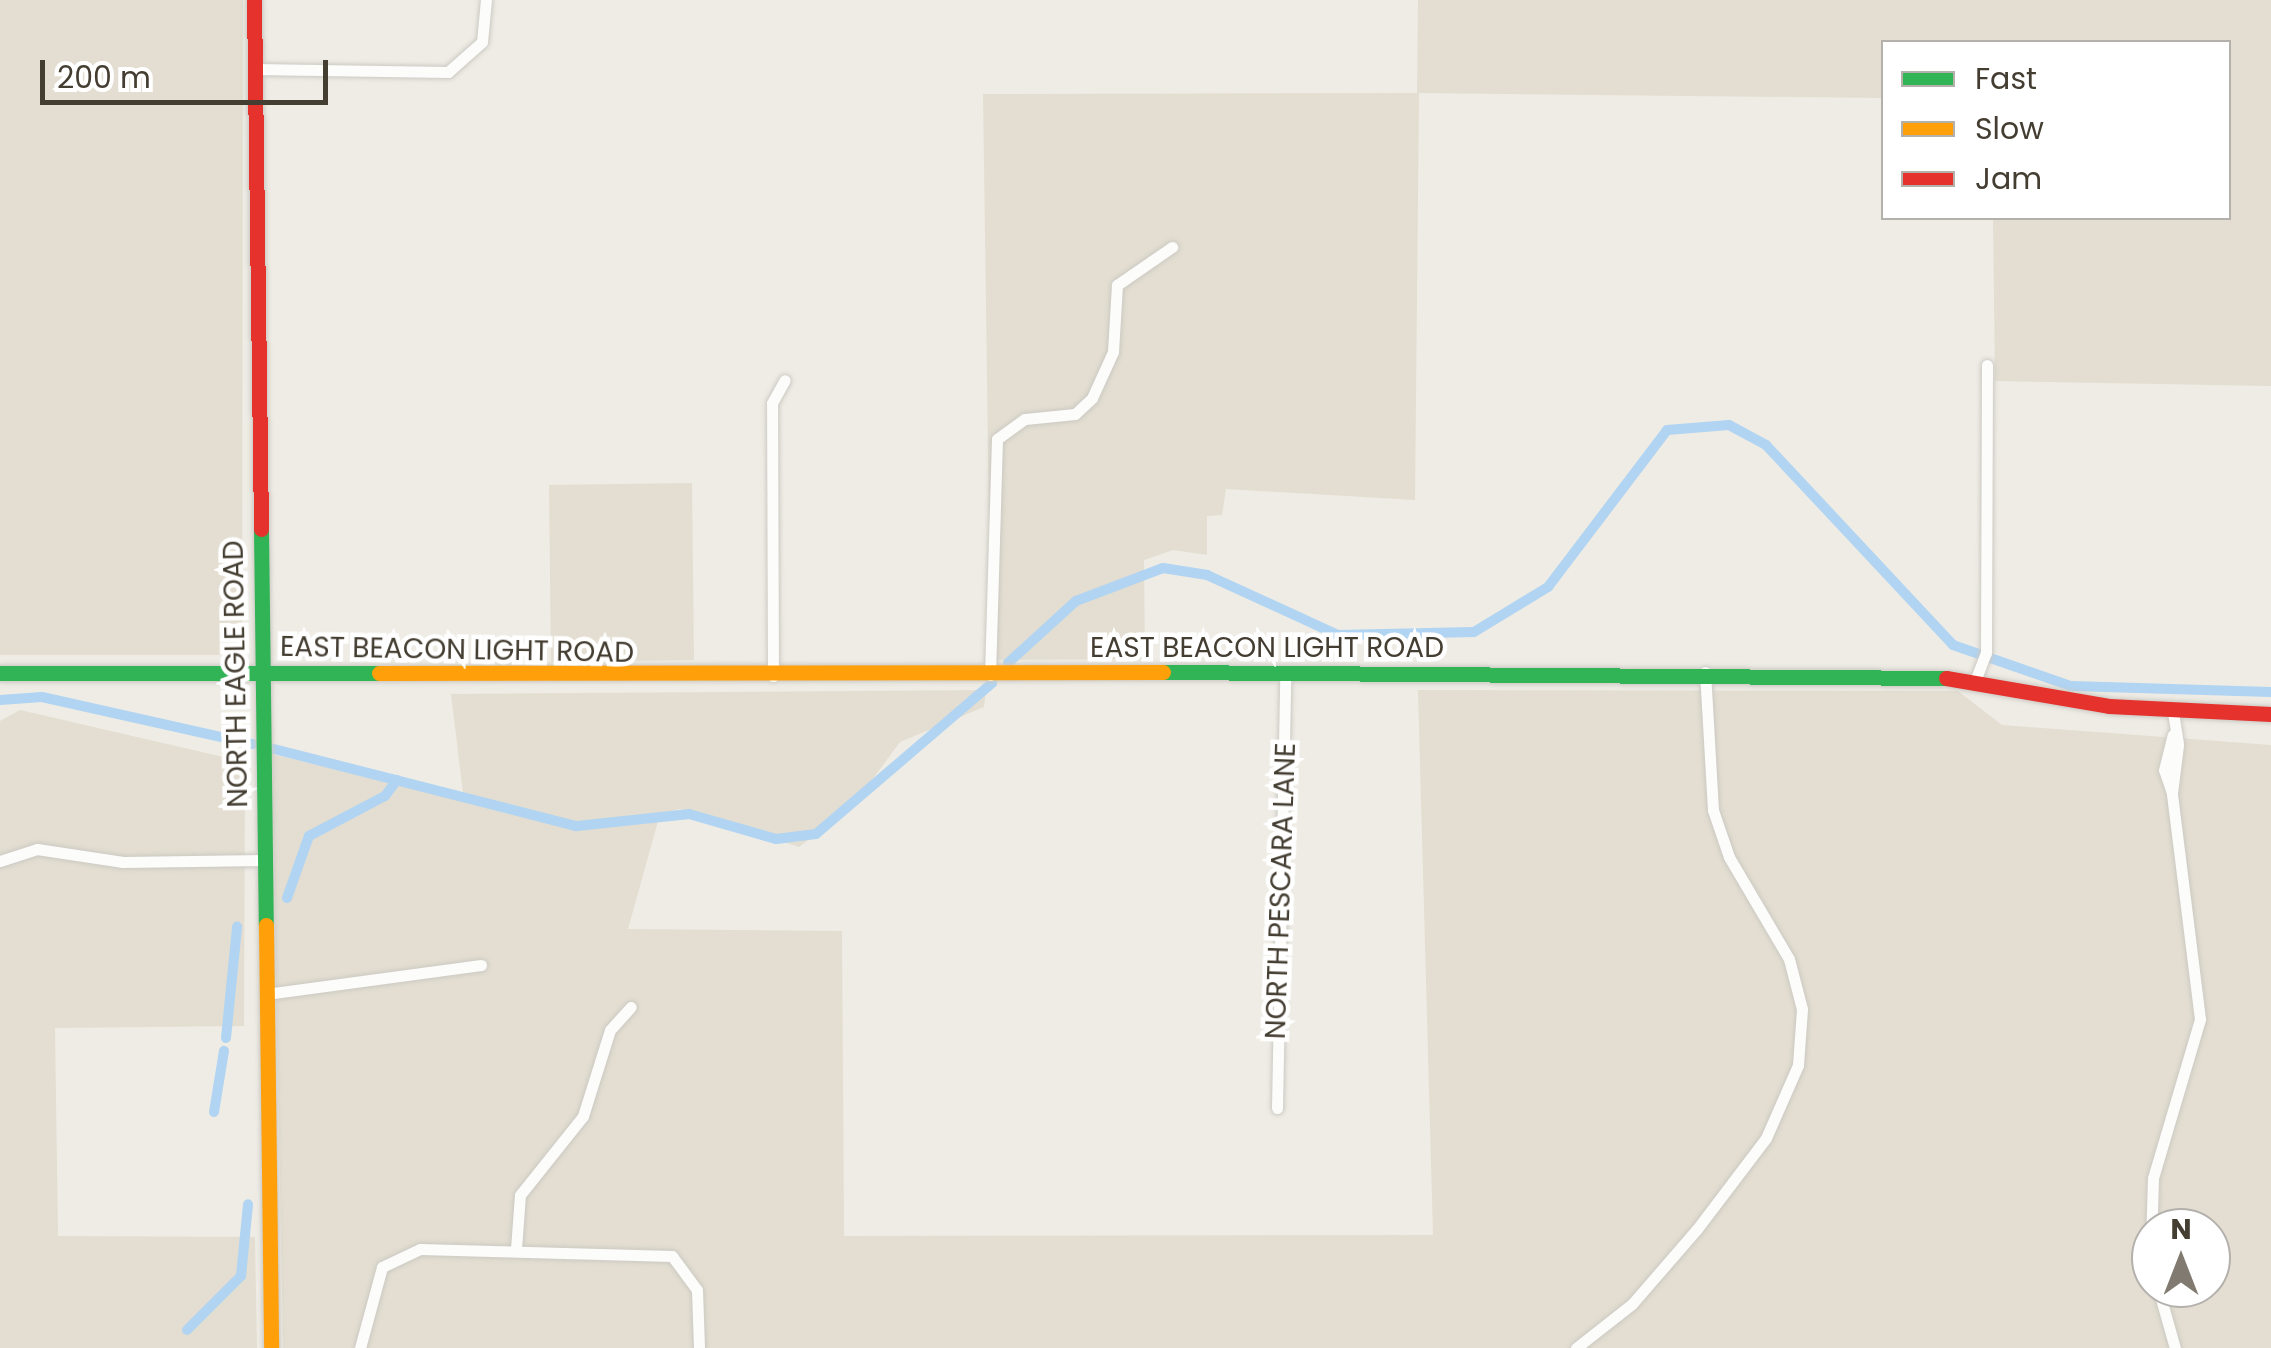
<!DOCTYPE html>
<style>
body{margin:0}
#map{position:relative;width:2271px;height:1348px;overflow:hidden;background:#eeece5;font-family:Poppins,sans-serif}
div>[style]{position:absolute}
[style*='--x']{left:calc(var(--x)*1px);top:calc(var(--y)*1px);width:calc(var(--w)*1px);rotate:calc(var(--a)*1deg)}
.residential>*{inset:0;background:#e3ded1}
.canal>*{height:10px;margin:-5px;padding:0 5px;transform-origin:5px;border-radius:5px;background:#b0d4f2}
.roads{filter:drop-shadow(0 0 2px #ccc9c3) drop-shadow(0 0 2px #ccc9c3)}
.street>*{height:11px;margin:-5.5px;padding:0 5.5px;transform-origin:5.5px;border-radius:5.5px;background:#fcfcfb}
.fast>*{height:15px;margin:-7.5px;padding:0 7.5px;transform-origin:7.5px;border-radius:7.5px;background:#30b455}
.slow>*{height:15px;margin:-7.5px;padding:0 7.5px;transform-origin:7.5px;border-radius:7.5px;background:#ff9f0a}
.jam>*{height:15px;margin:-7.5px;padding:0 7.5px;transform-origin:7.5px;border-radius:7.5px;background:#e5322d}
span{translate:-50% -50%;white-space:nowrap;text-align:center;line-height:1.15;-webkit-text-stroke:9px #fff;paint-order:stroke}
.street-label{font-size:28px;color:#443d31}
.legend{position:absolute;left:1881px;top:40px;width:350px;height:180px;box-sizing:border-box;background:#fff;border:2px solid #b4b1ad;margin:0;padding:12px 18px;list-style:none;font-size:30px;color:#443d31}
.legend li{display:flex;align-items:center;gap:20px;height:50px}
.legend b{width:50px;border:2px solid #b4b1ad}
.north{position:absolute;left:2131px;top:1208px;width:100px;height:100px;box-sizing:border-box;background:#fff;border:2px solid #b4b1ad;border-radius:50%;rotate:0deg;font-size:28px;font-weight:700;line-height:40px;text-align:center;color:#443d31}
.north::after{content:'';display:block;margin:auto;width:35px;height:45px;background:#807a70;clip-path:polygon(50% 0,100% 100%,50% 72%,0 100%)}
.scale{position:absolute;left:40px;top:60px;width:288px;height:45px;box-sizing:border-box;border:5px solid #443d31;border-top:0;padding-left:12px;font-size:30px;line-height:35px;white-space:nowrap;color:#443d31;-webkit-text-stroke:8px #fff;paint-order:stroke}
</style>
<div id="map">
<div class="residential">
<div style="clip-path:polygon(0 0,243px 0,242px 655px,0 655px)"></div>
<div style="clip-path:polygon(1418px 0,2271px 0,2271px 386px,1995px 381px,1993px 218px,2228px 218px,2228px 42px,1884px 42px,1883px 98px,1419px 93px,1415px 500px,1226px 489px,1222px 515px,1207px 516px,1207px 555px,1173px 550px,1144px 560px,1145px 659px,991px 660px,983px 94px,1417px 93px)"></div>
<div style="clip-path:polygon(692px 483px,694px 660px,551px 662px,549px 485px)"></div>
<div style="clip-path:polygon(evenodd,986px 690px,984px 707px,900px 742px,852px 807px,799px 847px,680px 809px,660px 814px,628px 929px,842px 931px,844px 1236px,1433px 1235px,1418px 690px,1958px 691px,2002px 725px,2271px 745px,2271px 1348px,283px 1348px,272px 754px,464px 801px,451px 694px,986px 690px,2151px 1228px,2211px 1228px,2211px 1288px,2151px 1288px,2151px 1228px)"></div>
<div style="clip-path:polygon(20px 710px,245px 762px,244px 1026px,55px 1028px,58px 1236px,255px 1237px,257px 1348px,0 1348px,0 721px)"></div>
</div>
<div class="canal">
<div style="--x:1008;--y:663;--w:92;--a:-42.4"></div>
<div style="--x:1076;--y:601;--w:93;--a:-20.8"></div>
<div style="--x:1163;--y:568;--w:45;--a:9"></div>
<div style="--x:1207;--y:575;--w:144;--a:24.6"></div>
<div style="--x:1338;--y:635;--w:136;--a:-1.3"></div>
<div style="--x:1474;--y:632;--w:87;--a:-31.3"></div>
<div style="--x:1548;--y:587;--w:197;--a:-52.8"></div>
<div style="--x:1667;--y:430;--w:62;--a:-4.6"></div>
<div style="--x:1729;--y:425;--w:42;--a:28.4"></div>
<div style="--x:1766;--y:445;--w:274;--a:46.9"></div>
<div style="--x:1953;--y:645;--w:125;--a:19.2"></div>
<div style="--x:2071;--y:686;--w:200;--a:1.7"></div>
<div style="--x:0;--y:700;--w:42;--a:-4.1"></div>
<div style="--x:42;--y:697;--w:216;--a:12.6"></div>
<div style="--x:270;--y:748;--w:317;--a:14.3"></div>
<div style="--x:577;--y:826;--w:113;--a:-6.1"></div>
<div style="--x:689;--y:814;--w:91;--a:16"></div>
<div style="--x:776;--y:839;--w:40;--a:-7.1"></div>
<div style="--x:816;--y:834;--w:232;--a:-40.6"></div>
<div style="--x:287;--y:898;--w:66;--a:-70.5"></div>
<div style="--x:309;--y:836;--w:86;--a:-27.8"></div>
<div style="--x:385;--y:796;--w:20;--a:-53"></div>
<div style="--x:226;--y:1038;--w:112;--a:-84.3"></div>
<div style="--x:214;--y:1112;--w:62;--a:-80.7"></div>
<div style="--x:187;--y:1330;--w:76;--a:-45"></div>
<div style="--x:241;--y:1276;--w:72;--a:-84.4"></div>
</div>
<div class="roads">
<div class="street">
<div style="--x:254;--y:69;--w:194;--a:0.9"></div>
<div style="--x:448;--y:72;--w:45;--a:-41.4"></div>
<div style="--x:482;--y:42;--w:42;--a:-84.6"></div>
<div style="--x:990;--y:675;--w:236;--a:-88.3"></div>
<div style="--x:997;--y:439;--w:34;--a:-36"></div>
<div style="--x:1025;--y:419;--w:50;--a:-5.7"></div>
<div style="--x:1075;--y:414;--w:23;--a:-43"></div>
<div style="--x:1092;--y:398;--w:51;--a:-65.5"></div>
<div style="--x:1113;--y:352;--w:67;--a:-86.6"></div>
<div style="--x:1117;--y:285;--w:67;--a:-34.6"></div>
<div style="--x:773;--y:676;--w:273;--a:-90.2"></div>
<div style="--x:772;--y:403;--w:26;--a:-61"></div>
<div style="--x:1975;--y:681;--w:30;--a:-69"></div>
<div style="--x:1986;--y:653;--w:288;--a:-89.8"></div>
<div style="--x:2173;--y:712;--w:33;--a:81"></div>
<div style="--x:2178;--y:745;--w:48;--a:97.1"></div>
<div style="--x:2172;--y:793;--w:24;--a:-109"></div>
<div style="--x:2164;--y:770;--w:36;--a:-76"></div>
<div style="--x:0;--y:861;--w:39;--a:-18"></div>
<div style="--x:37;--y:849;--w:87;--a:8.6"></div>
<div style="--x:123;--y:862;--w:141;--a:-0.8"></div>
<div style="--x:266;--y:994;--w:217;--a:-7.7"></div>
<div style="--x:1277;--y:1108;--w:435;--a:-88.9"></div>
<div style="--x:2151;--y:1245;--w:67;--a:-88.3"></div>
<div style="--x:2153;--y:1178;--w:166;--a:-73.5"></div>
<div style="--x:2200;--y:1019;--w:228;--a:-97.1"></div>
<div style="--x:516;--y:1249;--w:54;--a:-85.8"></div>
<div style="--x:520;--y:1195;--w:101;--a:-51.4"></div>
<div style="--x:583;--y:1116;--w:90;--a:-72.6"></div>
<div style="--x:610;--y:1030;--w:31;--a:-48"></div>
<div style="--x:2158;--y:1288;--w:62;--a:74.2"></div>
<div style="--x:360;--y:1348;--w:84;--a:-74.8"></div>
<div style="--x:382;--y:1267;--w:42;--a:-25.3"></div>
<div style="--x:420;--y:1249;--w:252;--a:1.6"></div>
<div style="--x:672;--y:1256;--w:42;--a:53.7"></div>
<div style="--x:697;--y:1290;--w:58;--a:88"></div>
<div style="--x:1576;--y:1348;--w:71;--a:-38.2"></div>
<div style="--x:1632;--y:1304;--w:99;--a:-49.1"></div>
<div style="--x:1697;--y:1229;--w:114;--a:-52.8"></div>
<div style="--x:1766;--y:1138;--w:80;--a:-66.3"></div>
<div style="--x:1798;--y:1065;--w:56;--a:-85.9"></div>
<div style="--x:1802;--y:1009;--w:52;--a:-104.6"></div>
<div style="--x:1789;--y:959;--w:118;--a:-120.5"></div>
<div style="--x:1729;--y:857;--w:50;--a:-108.8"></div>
<div style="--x:1713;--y:810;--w:138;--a:-93.3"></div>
</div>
<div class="fast">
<div style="--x:261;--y:529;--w:396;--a:89.3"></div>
<div style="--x:1163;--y:672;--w:783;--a:0.44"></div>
<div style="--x:0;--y:673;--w:379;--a:0"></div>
</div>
<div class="slow">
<div style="--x:379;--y:673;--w:784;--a:-0.07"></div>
<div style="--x:266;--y:925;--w:423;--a:89.3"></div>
</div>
<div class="jam">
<div style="--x:254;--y:0;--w:529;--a:89.24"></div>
<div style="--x:1946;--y:678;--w:165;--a:9.7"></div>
<div style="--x:2109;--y:706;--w:162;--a:2.8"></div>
</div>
</div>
<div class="street-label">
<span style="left:1267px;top:648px">EAST BEACON LIGHT ROAD</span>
<span style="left:457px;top:650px;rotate:1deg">EAST BEACON LIGHT ROAD</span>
<span style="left:236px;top:674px;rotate:-91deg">NORTH EAGLE ROAD</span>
<span style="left:1281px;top:891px;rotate:-88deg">NORTH PESCARA LANE</span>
</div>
<ul class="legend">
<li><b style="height:12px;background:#30b455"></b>Fast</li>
<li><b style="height:12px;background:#ff9f0a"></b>Slow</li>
<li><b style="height:12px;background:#e5322d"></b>Jam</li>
</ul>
<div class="north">N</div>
<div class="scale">200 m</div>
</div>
